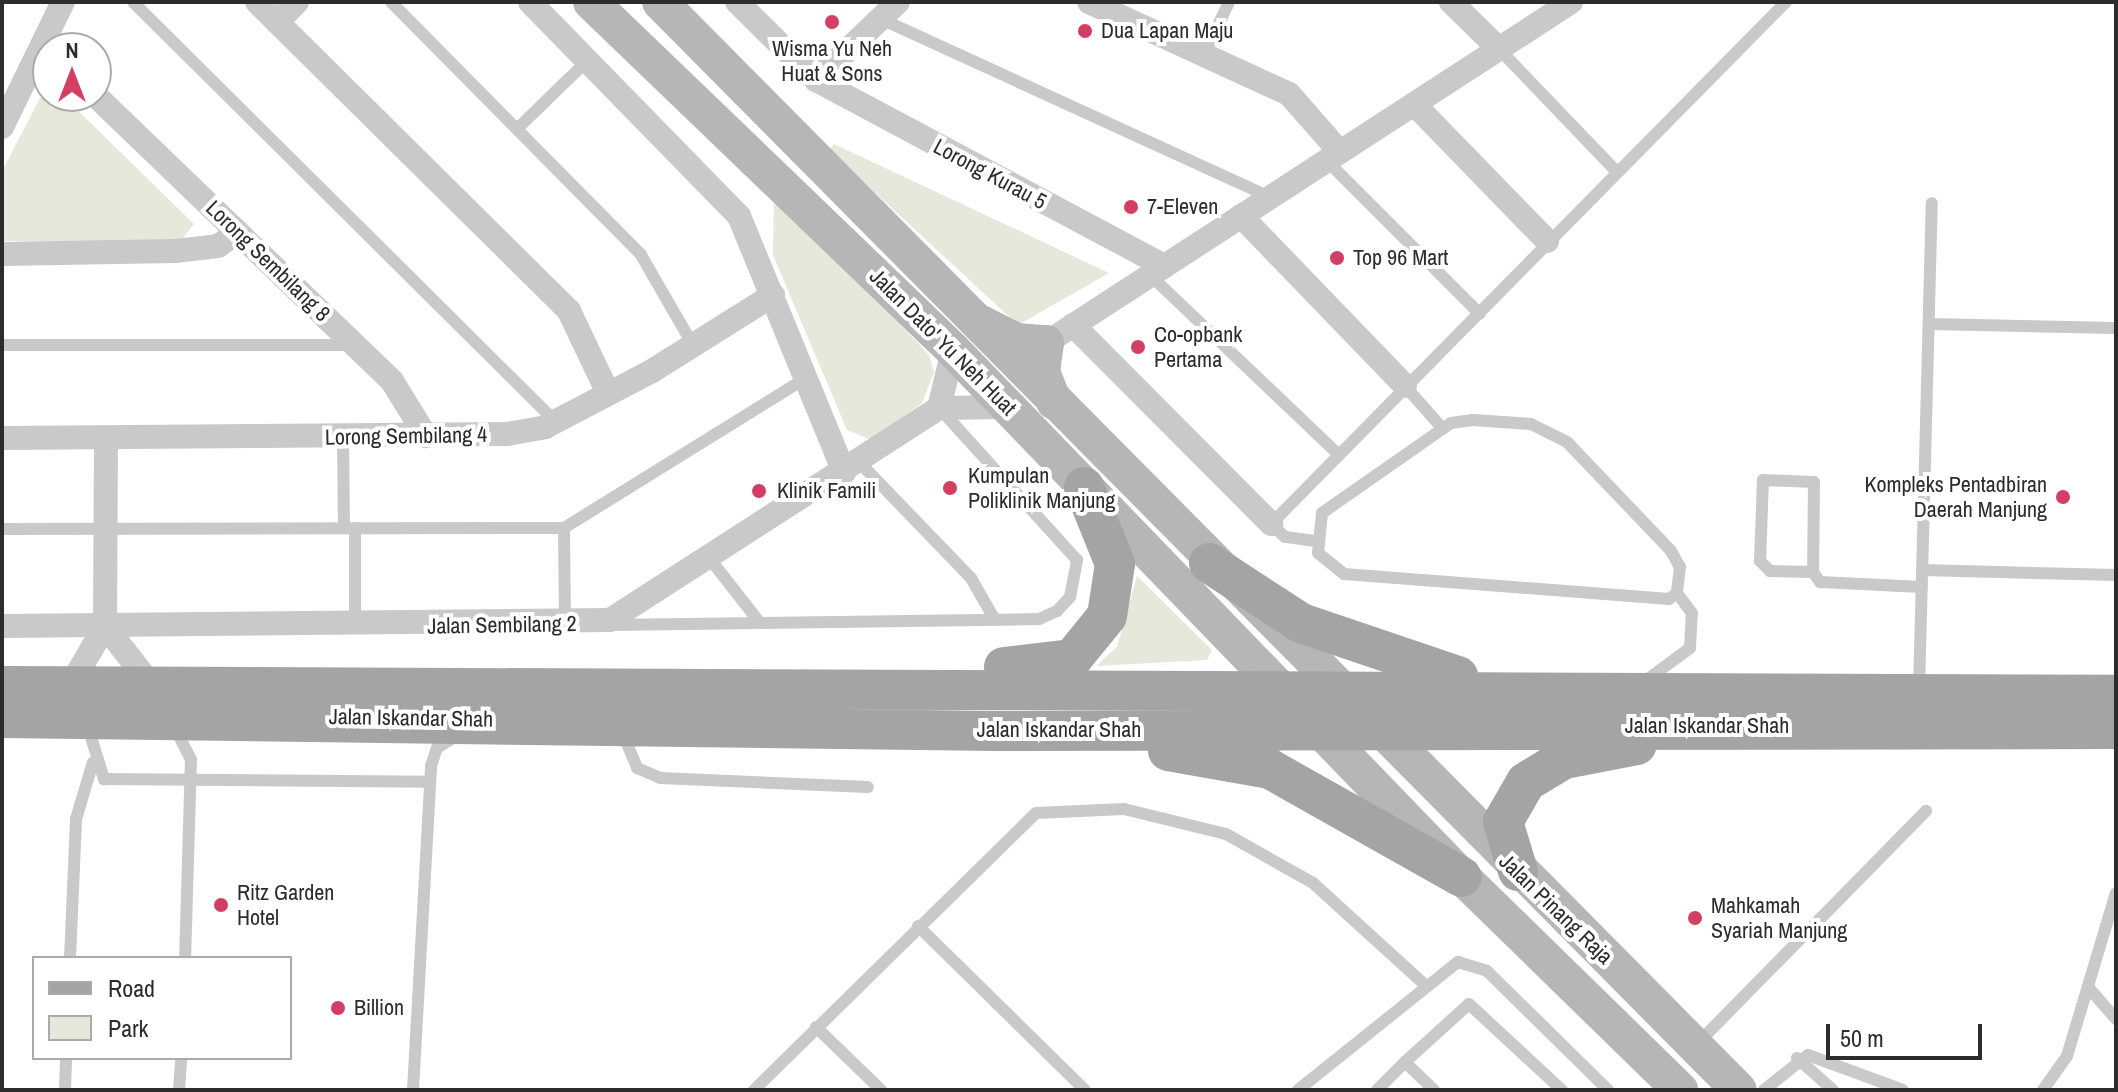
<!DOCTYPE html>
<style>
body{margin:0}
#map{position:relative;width:2118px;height:1092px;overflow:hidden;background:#fff;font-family:"Archivo Narrow",sans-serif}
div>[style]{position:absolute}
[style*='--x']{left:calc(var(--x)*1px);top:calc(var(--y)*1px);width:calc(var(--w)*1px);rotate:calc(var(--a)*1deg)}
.green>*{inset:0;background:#e5e8db}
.service>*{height:12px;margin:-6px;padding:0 6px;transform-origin:6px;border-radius:6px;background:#c9c9c9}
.minor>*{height:24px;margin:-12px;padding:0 12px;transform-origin:12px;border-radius:12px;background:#c9c9c9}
.secondary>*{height:36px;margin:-18px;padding:0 18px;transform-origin:18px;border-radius:18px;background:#b6b6b6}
.primary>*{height:40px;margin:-20px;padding:0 20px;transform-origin:20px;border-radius:20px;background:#a4a4a4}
.dots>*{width:22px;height:22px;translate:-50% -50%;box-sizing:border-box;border:4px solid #fff;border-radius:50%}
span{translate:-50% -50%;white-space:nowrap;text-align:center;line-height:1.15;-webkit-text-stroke:8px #fff;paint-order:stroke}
.poi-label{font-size:22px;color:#2c2c2c}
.left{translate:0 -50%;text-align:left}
.right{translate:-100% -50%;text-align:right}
.street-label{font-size:22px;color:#2c2c2c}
.frame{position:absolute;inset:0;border:4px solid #2c2c2c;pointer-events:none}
.legend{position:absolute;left:32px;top:956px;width:260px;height:104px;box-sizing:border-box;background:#fff;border:2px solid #ababab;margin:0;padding:10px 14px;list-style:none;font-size:24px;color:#2c2c2c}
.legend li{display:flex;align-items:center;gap:16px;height:40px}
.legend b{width:40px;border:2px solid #ababab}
.north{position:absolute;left:32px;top:32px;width:80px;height:80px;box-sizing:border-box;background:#fff;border:2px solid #ababab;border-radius:50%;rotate:0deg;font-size:22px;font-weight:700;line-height:32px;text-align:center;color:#2c2c2c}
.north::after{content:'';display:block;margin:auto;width:28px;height:36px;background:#d33e65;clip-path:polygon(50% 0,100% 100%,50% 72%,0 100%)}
.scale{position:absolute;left:1826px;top:1024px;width:156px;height:36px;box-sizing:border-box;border:4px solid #2c2c2c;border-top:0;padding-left:10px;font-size:24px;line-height:28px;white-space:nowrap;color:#2c2c2c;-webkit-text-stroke:6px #fff;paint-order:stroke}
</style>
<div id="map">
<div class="green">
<div style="clip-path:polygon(48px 83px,48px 96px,63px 96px,194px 224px,179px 243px,2px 241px,2px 171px)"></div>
<div style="clip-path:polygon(834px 144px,1109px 273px,1018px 325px,829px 150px)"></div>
<div style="clip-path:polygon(774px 188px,929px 355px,934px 372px,922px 403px,872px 440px,847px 430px,773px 255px)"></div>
<div style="clip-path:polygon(1137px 576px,1212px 650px,1207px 660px,1096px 666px,1117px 647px)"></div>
</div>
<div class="service">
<div style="--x:133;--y:2;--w:595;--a:44.8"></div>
<div style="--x:391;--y:2;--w:356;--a:45.3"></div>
<div style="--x:641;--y:255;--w:104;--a:60"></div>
<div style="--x:881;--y:19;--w:428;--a:24.6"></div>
<div style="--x:1499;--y:49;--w:169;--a:46.2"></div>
<div style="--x:1204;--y:55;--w:59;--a:-64.7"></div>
<div style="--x:517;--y:129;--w:99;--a:-44.2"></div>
<div style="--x:1327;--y:161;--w:216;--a:45"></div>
<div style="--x:1150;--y:275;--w:261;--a:43.6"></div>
<div style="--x:1929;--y:324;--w:187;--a:1.2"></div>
<div style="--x:2;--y:345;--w:350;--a:0"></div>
<div style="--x:1405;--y:386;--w:57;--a:48.5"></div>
<div style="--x:1473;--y:420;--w:58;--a:3.9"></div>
<div style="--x:1531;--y:424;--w:40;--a:26.6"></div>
<div style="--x:1567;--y:442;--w:151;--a:46.3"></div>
<div style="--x:1671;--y:551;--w:18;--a:61"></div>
<div style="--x:1680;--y:567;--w:26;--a:97"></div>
<div style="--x:1677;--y:593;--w:10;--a:143"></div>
<div style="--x:1669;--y:599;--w:326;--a:-175.6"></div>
<div style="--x:1344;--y:574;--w:33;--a:-141"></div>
<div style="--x:1318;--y:553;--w:40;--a:-84.3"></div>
<div style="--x:1322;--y:513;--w:157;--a:-34.9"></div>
<div style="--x:1451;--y:423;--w:22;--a:-8"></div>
<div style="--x:343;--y:437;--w:91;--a:89.4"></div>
<div style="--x:859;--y:462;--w:161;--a:46"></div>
<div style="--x:971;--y:578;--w:48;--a:60.3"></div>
<div style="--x:564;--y:528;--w:95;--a:89.4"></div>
<div style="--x:2;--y:529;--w:562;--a:-0.1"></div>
<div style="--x:564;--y:528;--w:285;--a:-31.8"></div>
<div style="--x:1315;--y:541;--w:30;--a:-172"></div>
<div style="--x:1285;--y:537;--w:19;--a:-137"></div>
<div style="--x:1271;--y:524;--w:733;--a:-45.39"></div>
<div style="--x:710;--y:559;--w:81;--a:52"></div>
<div style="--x:760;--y:623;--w:279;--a:-0.8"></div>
<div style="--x:1039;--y:619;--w:20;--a:-24"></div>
<div style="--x:1057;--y:611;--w:19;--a:-47"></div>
<div style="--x:1070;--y:597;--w:38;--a:-79"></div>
<div style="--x:1077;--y:560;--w:205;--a:-132.2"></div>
<div style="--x:1922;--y:570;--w:194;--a:1.5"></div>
<div style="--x:1813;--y:572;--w:43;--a:-178.7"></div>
<div style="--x:1770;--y:571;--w:14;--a:-135"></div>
<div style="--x:1760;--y:561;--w:81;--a:-87.9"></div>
<div style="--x:1763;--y:480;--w:51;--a:2.2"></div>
<div style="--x:1814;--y:482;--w:90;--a:90.6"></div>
<div style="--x:1813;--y:572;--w:12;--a:55"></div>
<div style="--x:1820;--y:582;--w:102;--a:2.8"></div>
<div style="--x:611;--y:625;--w:149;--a:-0.8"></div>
<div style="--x:355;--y:626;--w:98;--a:-90"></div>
<div style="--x:1648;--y:679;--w:52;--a:-36.4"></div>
<div style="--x:1690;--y:648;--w:35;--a:-87"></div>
<div style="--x:1692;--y:613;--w:25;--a:-127"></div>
<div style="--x:1919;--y:690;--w:487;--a:-88.5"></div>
<div style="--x:87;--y:724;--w:58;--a:72.8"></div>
<div style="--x:104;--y:779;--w:326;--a:0.5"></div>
<div style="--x:176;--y:730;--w:33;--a:63"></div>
<div style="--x:191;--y:759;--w:199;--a:91.7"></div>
<div style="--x:622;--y:732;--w:39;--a:67"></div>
<div style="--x:637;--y:768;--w:25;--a:23"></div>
<div style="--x:660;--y:778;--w:208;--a:2.5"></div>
<div style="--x:918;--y:926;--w:234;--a:44.5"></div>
<div style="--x:70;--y:958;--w:139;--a:-87.5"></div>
<div style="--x:76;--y:819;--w:59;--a:-73.4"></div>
<div style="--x:2088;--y:987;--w:43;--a:48.8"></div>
<div style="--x:816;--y:1027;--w:91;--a:44.1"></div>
<div style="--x:1697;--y:1044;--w:327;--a:-45.5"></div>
<div style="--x:1797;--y:1058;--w:48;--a:41.6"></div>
<div style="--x:65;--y:1090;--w:32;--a:-88"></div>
<div style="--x:179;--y:1090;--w:32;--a:-86"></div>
<div style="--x:413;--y:1090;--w:324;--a:-86.8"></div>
<div style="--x:431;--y:766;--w:19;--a:-72"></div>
<div style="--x:437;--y:748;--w:22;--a:-32"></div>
<div style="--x:754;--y:1090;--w:395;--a:-44.5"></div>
<div style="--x:1036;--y:813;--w:88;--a:-2.6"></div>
<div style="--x:1124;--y:809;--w:105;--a:13.8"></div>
<div style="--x:1226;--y:834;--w:100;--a:29.4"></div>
<div style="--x:1313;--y:883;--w:151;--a:42.3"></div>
<div style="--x:1298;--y:1090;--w:205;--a:-38.7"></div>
<div style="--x:1458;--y:962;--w:30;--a:17"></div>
<div style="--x:1487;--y:971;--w:170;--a:44.5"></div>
<div style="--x:1377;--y:1090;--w:40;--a:-45"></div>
<div style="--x:1434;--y:1090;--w:40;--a:-136"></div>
<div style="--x:1405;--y:1062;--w:86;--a:-42.2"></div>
<div style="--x:1469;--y:1004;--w:127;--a:42.8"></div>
<div style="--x:1764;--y:1090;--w:56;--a:-38.5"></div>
<div style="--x:1808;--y:1055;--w:101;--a:20.2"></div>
<div style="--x:2043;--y:1090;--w:42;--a:-54.8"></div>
<div style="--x:2067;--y:1056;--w:170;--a:-73.3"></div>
</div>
<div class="minor">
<div style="--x:257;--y:2;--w:439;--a:44.7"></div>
<div style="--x:569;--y:311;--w:91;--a:64.6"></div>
<div style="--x:530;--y:2;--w:299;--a:45.7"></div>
<div style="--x:739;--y:216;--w:277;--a:67.7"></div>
<div style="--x:737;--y:2;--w:111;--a:44.6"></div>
<div style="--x:816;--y:80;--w:395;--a:28.1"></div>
<div style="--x:1089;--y:2;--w:220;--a:24.7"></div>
<div style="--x:1289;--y:94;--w:77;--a:48.7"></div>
<div style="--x:1451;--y:2;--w:67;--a:44.4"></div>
<div style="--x:277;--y:22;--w:28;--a:-45"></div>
<div style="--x:816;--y:80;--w:113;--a:-43.6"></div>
<div style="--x:96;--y:96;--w:411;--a:43.9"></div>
<div style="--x:392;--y:381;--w:65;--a:58.3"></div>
<div style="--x:1414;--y:104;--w:191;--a:45.8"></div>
<div style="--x:2;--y:127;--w:139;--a:-64"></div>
<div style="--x:1241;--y:216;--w:236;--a:46"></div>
<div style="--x:2;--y:254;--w:173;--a:-1"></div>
<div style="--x:175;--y:251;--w:43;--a:-6.6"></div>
<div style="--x:218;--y:246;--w:24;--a:-35"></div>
<div style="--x:1073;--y:325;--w:281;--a:45.1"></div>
<div style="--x:1046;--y:343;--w:626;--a:-33"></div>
<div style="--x:939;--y:408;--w:60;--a:-76.4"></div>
<div style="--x:2;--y:438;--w:505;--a:-0.45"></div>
<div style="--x:507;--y:434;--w:39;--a:-10"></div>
<div style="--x:545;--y:427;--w:121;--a:-27.6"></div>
<div style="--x:652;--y:371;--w:143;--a:-32.1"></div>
<div style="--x:2;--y:626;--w:608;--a:-0.57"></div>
<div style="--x:610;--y:620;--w:391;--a:-32.8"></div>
<div style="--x:939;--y:408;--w:68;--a:-0.8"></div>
<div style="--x:105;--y:626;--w:76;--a:51.9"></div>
<div style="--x:70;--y:686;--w:69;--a:-59.7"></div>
<div style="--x:105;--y:626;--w:188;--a:-89.7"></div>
</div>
<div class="secondary">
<div style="--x:591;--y:2;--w:502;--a:43.87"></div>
<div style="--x:953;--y:350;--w:733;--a:46"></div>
<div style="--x:1462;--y:877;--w:305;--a:44.3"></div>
<div style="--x:660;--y:2;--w:1532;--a:45.24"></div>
<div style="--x:983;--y:324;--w:37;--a:27"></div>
<div style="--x:1016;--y:341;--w:30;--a:4"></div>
<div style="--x:1046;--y:343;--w:29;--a:98"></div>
<div style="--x:1042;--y:372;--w:32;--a:68"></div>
</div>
<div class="primary">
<div style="--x:1209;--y:563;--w:110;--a:33.1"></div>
<div style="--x:1301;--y:623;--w:166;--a:18.7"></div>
<div style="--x:1004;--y:667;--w:68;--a:-6.7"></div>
<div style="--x:1072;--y:659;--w:55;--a:-50.9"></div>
<div style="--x:1107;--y:616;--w:53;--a:-81.3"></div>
<div style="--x:1115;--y:564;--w:83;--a:-111.9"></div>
<div style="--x:2;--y:686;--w:2114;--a:0.24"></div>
<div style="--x:2;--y:718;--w:994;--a:0.75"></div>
<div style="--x:996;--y:731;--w:1120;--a:-0.1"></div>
<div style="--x:1168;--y:751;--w:104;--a:10"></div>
<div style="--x:1270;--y:769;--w:220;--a:29.4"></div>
<div style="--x:1518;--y:871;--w:51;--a:-107"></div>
<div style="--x:1503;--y:822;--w:46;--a:-60.1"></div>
<div style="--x:1526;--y:782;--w:44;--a:-31.2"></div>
<div style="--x:1564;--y:759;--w:74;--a:-10.9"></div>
</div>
<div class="dots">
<div style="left:832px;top:22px;background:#d33e65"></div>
<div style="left:1085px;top:31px;background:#d33e65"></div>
<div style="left:1131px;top:207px;background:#d33e65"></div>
<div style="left:1337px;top:258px;background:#d33e65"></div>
<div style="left:1138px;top:347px;background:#d33e65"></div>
<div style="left:950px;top:488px;background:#d33e65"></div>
<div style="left:759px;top:491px;background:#d33e65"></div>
<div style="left:2063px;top:497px;background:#d33e65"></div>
<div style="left:221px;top:905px;background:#d33e65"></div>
<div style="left:1695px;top:918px;background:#d33e65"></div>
<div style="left:338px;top:1008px;background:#d33e65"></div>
</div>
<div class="poi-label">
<span class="left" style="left:1101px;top:31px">Dua Lapan Maju</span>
<span style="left:832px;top:61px">Wisma Yu Neh<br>Huat &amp; Sons</span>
<span class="left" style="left:1147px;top:207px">7-Eleven</span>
<span class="left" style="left:1353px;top:258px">Top 96 Mart</span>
<span class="left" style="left:1154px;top:347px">Co-opbank<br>Pertama</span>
<span class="left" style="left:968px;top:488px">Kumpulan<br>Poliklinik Manjung</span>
<span class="right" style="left:2047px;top:497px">Kompleks Pentadbiran<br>Daerah Manjung</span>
<span class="left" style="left:777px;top:491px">Klinik Famili</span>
<span class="left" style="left:237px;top:905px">Ritz Garden<br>Hotel</span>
<span class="left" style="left:1711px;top:918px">Mahkamah<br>Syariah Manjung</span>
<span class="left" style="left:354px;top:1008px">Billion</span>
</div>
<div class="street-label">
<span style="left:990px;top:174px;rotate:28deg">Lorong Kurau 5</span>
<span style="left:268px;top:261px;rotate:44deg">Lorong Sembilang 8</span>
<span style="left:943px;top:342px;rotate:45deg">Jalan Dato' Yu Neh Huat</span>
<span style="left:406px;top:436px;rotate:-1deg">Lorong Sembilang 4</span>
<span style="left:502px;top:625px;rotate:-1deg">Jalan Sembilang 2</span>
<span style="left:411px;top:718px;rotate:1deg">Jalan Iskandar Shah</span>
<span style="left:1707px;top:726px">Jalan Iskandar Shah</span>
<span style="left:1059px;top:730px">Jalan Iskandar Shah</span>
<span style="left:1556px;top:909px;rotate:44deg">Jalan Pinang Raja</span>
</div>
<div class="frame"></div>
<ul class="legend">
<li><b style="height:10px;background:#a4a4a4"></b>Road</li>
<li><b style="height:22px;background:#e5e8db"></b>Park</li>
</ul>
<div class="north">N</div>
<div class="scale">50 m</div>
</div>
